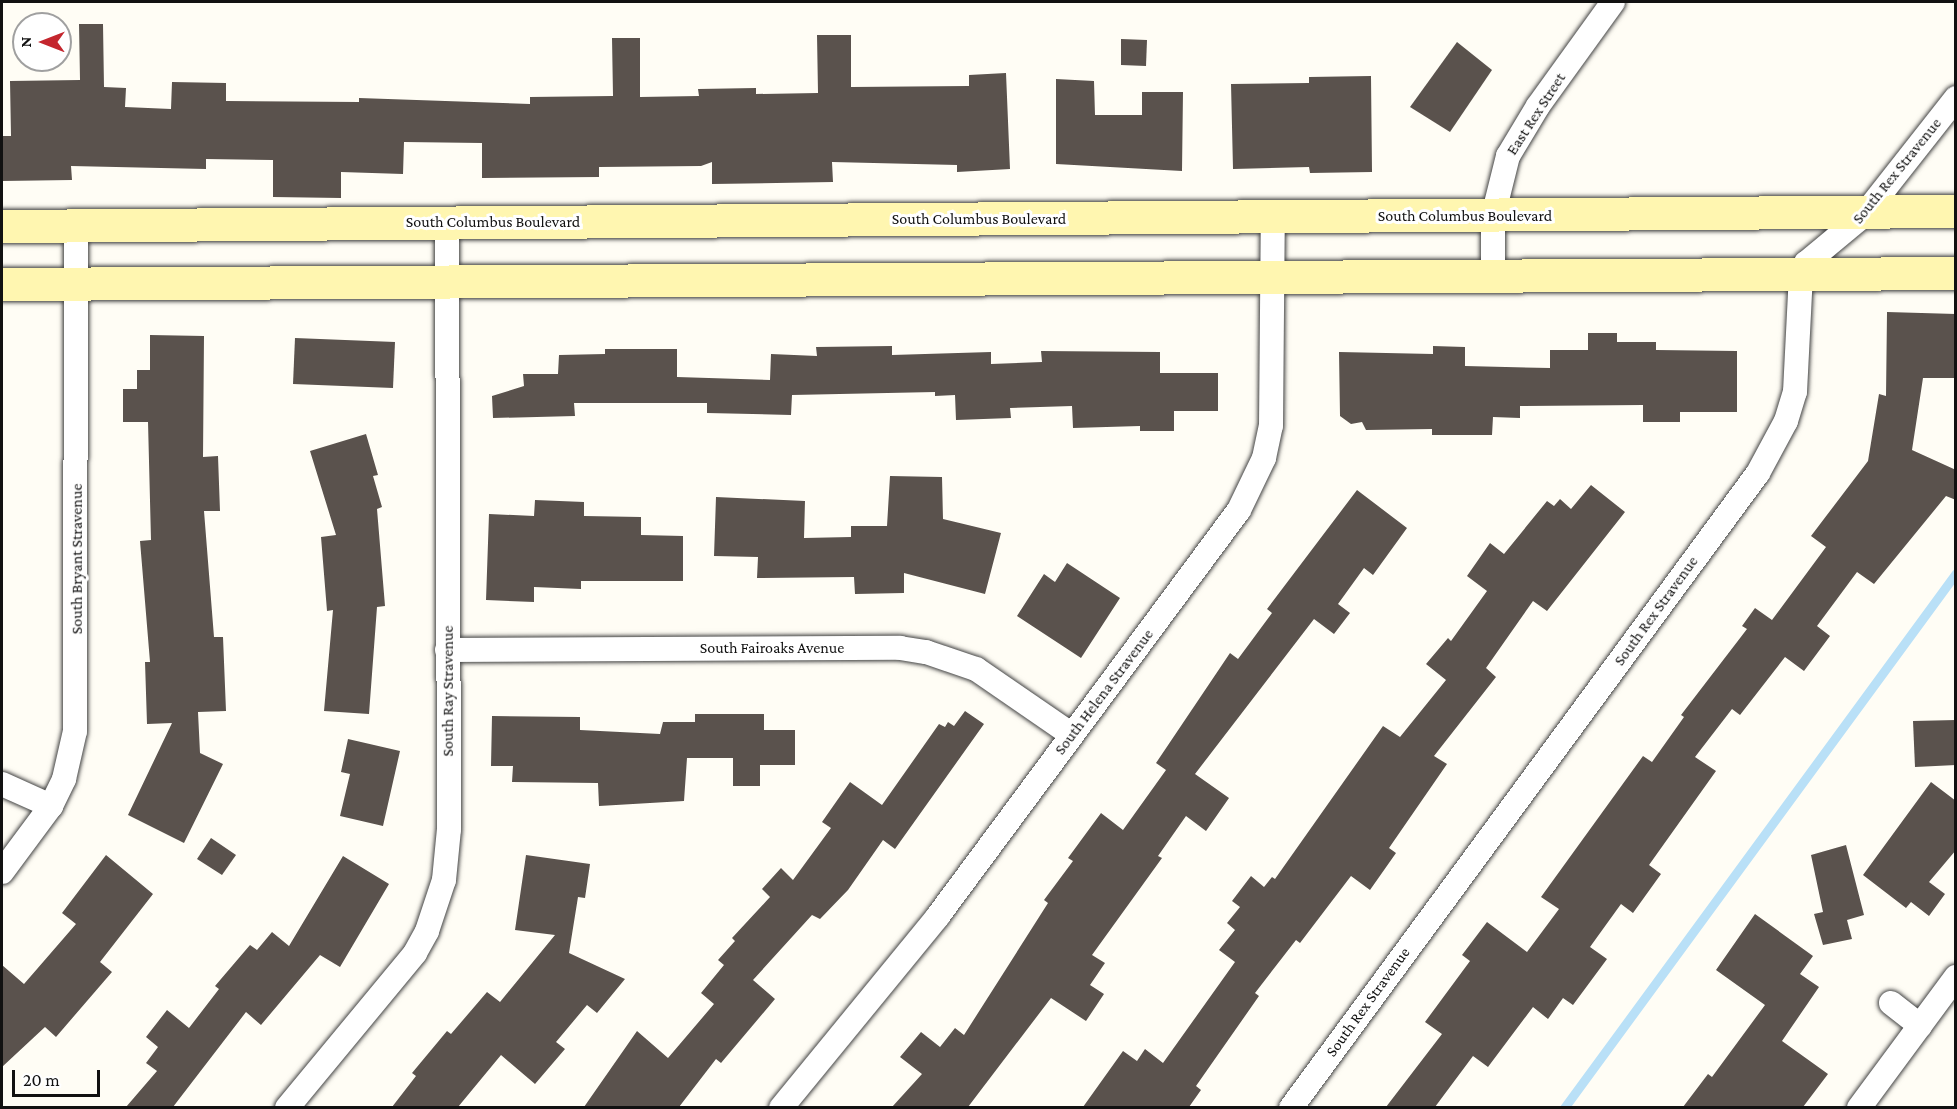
<!DOCTYPE html>
<style>
body{margin:0}
#map{position:relative;width:1957px;height:1109px;overflow:hidden;background:#fffdf5;font-family:"Crimson Pro",serif}
div>[style]{position:absolute}
[style*='--x']{left:calc(var(--x)*1px);top:calc(var(--y)*1px);width:calc(var(--w)*1px);rotate:calc(var(--a)*1deg)}
.stream>*{height:9px;margin:-4.5px;padding:0 4.5px;transform-origin:4.5px;border-radius:4.5px;background:#b9e0f7}
.building>*{inset:0;background:#5a524d}
.roads{filter:drop-shadow(0 0 2px #444) drop-shadow(0 0 2px #444)}
.street>*{height:24px;margin:-12px;padding:0 12px;transform-origin:12px;border-radius:12px;background:#fff}
.secondary>*{height:33px;margin:-16.5px;padding:0 16.5px;transform-origin:16.5px;border-radius:16.5px;background:#fff6b0}
span{translate:-50% -50%;white-space:nowrap;text-align:center;line-height:1.15;-webkit-text-stroke:6px #fff;paint-order:stroke}
.street-label{font-size:16px;color:#111}
.frame{position:absolute;inset:0;border:3px solid #111;pointer-events:none}
.north{position:absolute;left:12px;top:12px;width:60px;height:60px;box-sizing:border-box;background:#fff;border:2px solid #a0a0a0;border-radius:50%;rotate:270deg;font-size:16px;font-weight:700;line-height:24px;text-align:center;color:#111}
.north::after{content:'';display:block;margin:auto;width:21px;height:27px;background:#c4262e;clip-path:polygon(50% 0,100% 100%,50% 72%,0 100%)}
.scale{position:absolute;left:12px;top:1070px;width:88px;height:27px;box-sizing:border-box;border:3px solid #111;border-top:0;padding-left:8px;font-size:18px;line-height:21px;white-space:nowrap;color:#111;-webkit-text-stroke:4px #fff;paint-order:stroke}
</style>
<div id="map">
<div class="stream">
<div style="--x:1564;--y:1108;--w:663;--a:-53.77"></div>
</div>
<div class="building">
<div style="clip-path:polygon(79px 24px,103px 24px,104px 87px,126px 88px,125px 107px,171px 109px,172px 82px,226px 83px,226px 101px,359px 102px,359px 98px,530px 104px,530px 97px,613px 96px,612px 38px,640px 38px,640px 97px,699px 96px,698px 89px,756px 88px,756px 94px,818px 93px,817px 35px,851px 35px,851px 87px,969px 86px,969px 75px,1006px 73px,1010px 169px,957px 172px,957px 165px,832px 162px,833px 182px,712px 184px,712px 162px,701px 166px,599px 167px,599px 177px,482px 178px,482px 143px,404px 142px,403px 174px,341px 172px,341px 198px,273px 197px,273px 160px,206px 159px,206px 169px,71px 166px,72px 180px,2px 181px,2px 136px,11px 136px,10px 81px,80px 80px)"></div>
<div style="clip-path:polygon(1121px 39px,1147px 40px,1146px 66px,1121px 65px)"></div>
<div style="clip-path:polygon(1457px 42px,1492px 70px,1450px 132px,1410px 107px)"></div>
<div style="clip-path:polygon(1371px 76px,1372px 172px,1310px 173px,1309px 167px,1233px 169px,1231px 84px,1309px 83px,1309px 77px)"></div>
<div style="clip-path:polygon(1056px 79px,1094px 81px,1095px 115px,1142px 115px,1142px 92px,1183px 92px,1182px 171px,1056px 164px)"></div>
<div style="clip-path:polygon(1887px 312px,1956px 314px,1956px 378px,1923px 378px,1912px 450px,1956px 470px,1956px 500px,1946px 496px,1874px 584px,1857px 572px,1817px 626px,1830px 636px,1804px 671px,1785px 657px,1740px 715px,1732px 709px,1695px 757px,1716px 771px,1649px 865px,1661px 874px,1633px 913px,1621px 904px,1590px 947px,1607px 959px,1573px 1005px,1563px 998px,1548px 1019px,1533px 1007px,1488px 1067px,1473px 1056px,1435px 1107px,1386px 1107px,1442px 1034px,1425px 1022px,1470px 961px,1462px 955px,1487px 922px,1527px 952px,1559px 909px,1541px 897px,1643px 756px,1652px 762px,1684px 717px,1681px 715px,1747px 629px,1742px 626px,1755px 608px,1772px 620px,1826px 547px,1811px 536px,1868px 461px,1879px 394px,1886px 396px)"></div>
<div style="clip-path:polygon(1588px 333px,1617px 333px,1617px 342px,1656px 342px,1656px 350px,1737px 351px,1737px 412px,1680px 412px,1680px 422px,1643px 422px,1643px 405px,1520px 406px,1520px 418px,1493px 417px,1492px 435px,1432px 435px,1432px 429px,1366px 430px,1362px 422px,1351px 424px,1340px 416px,1339px 352px,1433px 354px,1433px 346px,1465px 347px,1465px 366px,1550px 368px,1550px 350px,1588px 350px)"></div>
<div style="clip-path:polygon(150px 335px,204px 336px,203px 457px,218px 456px,220px 511px,204px 511px,214px 637px,223px 637px,226px 711px,198px 712px,200px 753px,223px 764px,184px 843px,128px 815px,172px 723px,147px 724px,145px 662px,150px 662px,140px 541px,151px 540px,148px 422px,123px 422px,123px 389px,137px 389px,137px 370px,150px 370px)"></div>
<div style="clip-path:polygon(295px 338px,395px 342px,393px 388px,293px 384px)"></div>
<div style="clip-path:polygon(892px 346px,892px 355px,991px 352px,991px 364px,1042px 362px,1041px 351px,1160px 352px,1160px 373px,1218px 373px,1218px 411px,1174px 411px,1174px 431px,1140px 431px,1140px 426px,1073px 428px,1072px 406px,1010px 408px,1011px 418px,956px 420px,955px 395px,935px 396px,935px 392px,792px 395px,791px 415px,707px 413px,707px 403px,574px 403px,575px 416px,493px 418px,492px 396px,524px 386px,523px 374px,558px 374px,559px 355px,605px 354px,605px 349px,677px 349px,677px 377px,770px 380px,771px 354px,817px 356px,816px 347px)"></div>
<div style="clip-path:polygon(366px 434px,378px 475px,373px 476px,382px 507px,377px 509px,385px 606px,377px 607px,369px 714px,324px 711px,333px 610px,327px 611px,321px 537px,336px 535px,310px 451px)"></div>
<div style="clip-path:polygon(890px 476px,942px 477px,943px 519px,1001px 533px,985px 594px,904px 573px,904px 593px,855px 594px,854px 577px,757px 578px,758px 557px,714px 556px,716px 497px,805px 501px,804px 538px,851px 537px,851px 526px,887px 526px)"></div>
<div style="clip-path:polygon(1591px 485px,1625px 512px,1547px 611px,1533px 601px,1486px 668px,1496px 677px,1434px 756px,1447px 764px,1389px 848px,1396px 853px,1370px 890px,1351px 876px,1300px 943px,1296px 940px,1255px 993px,1259px 996px,1196px 1086px,1201px 1090px,1189px 1107px,1083px 1107px,1123px 1051px,1137px 1061px,1145px 1049px,1163px 1063px,1235px 962px,1219px 950px,1235px 930px,1227px 923px,1240px 907px,1232px 901px,1251px 876px,1264px 887px,1272px 877px,1275px 879px,1383px 726px,1400px 737px,1446px 680px,1426px 664px,1448px 638px,1451px 641px,1487px 591px,1467px 576px,1490px 543px,1504px 554px,1547px 501px,1554px 506px,1560px 499px,1571px 509px)"></div>
<div style="clip-path:polygon(1357px 490px,1407px 528px,1373px 575px,1364px 568px,1338px 604px,1350px 613px,1334px 634px,1314px 619px,1195px 774px,1229px 798px,1206px 831px,1186px 816px,1158px 856px,1162px 858px,1092px 955px,1105px 963px,1090px 985px,1104px 994px,1086px 1021px,1051px 998px,968px 1107px,892px 1107px,922px 1074px,900px 1057px,921px 1032px,940px 1047px,955px 1028px,964px 1035px,1048px 903px,1044px 900px,1073px 861px,1068px 858px,1101px 813px,1123px 830px,1166px 770px,1156px 763px,1230px 653px,1238px 659px,1272px 613px,1267px 609px)"></div>
<div style="clip-path:polygon(535px 500px,584px 502px,584px 516px,641px 517px,641px 535px,683px 536px,683px 581px,581px 581px,581px 589px,534px 587px,534px 602px,486px 600px,489px 514px,534px 516px)"></div>
<div style="clip-path:polygon(1067px 563px,1120px 598px,1081px 658px,1017px 616px,1044px 574px,1055px 582px)"></div>
<div style="clip-path:polygon(965px 711px,984px 724px,895px 849px,883px 840px,848px 890px,820px 919px,812px 915px,753px 980px,775px 999px,721px 1063px,716px 1059px,679px 1107px,584px 1107px,637px 1031px,668px 1058px,714px 1004px,701px 993px,724px 965px,718px 960px,735px 941px,732px 938px,770px 897px,762px 889px,781px 868px,793px 880px,831px 828px,822px 822px,850px 782px,882px 805px,939px 724px,945px 727px,948px 722px,954px 726px)"></div>
<div style="clip-path:polygon(695px 714px,764px 714px,764px 730px,795px 730px,795px 765px,760px 765px,760px 786px,733px 786px,733px 758px,687px 758px,684px 801px,599px 806px,598px 783px,512px 782px,513px 766px,491px 766px,492px 716px,580px 717px,580px 730px,660px 734px,663px 722px,695px 722px)"></div>
<div style="clip-path:polygon(1956px 720px,1956px 765px,1915px 767px,1913px 721px)"></div>
<div style="clip-path:polygon(348px 739px,400px 751px,383px 826px,340px 816px,350px 774px,341px 772px)"></div>
<div style="clip-path:polygon(1931px 782px,1956px 801px,1956px 850px,1929px 882px,1945px 894px,1929px 916px,1911px 902px,1906px 908px,1863px 875px)"></div>
<div style="clip-path:polygon(211px 838px,236px 855px,222px 875px,197px 859px)"></div>
<div style="clip-path:polygon(1846px 845px,1864px 915px,1847px 920px,1852px 939px,1823px 945px,1814px 914px,1823px 912px,1811px 855px)"></div>
<div style="clip-path:polygon(106px 855px,153px 894px,100px 962px,112px 972px,56px 1037px,45px 1027px,2px 1067px,2px 965px,24px 984px,76px 924px,62px 913px)"></div>
<div style="clip-path:polygon(526px 855px,590px 864px,585px 898px,578px 897px,569px 953px,625px 979px,597px 1013px,587px 1005px,556px 1042px,565px 1049px,535px 1084px,501px 1055px,458px 1107px,392px 1107px,416px 1076px,412px 1073px,447px 1031px,451px 1034px,487px 992px,500px 1002px,555px 935px,515px 930px)"></div>
<div style="clip-path:polygon(343px 856px,389px 884px,340px 967px,320px 955px,261px 1025px,246px 1012px,173px 1107px,126px 1107px,157px 1071px,146px 1063px,158px 1047px,146px 1037px,167px 1010px,189px 1028px,219px 989px,215px 986px,250px 945px,257px 950px,272px 932px,289px 946px)"></div>
<div style="clip-path:polygon(1755px 914px,1813px 956px,1800px 974px,1819px 987px,1782px 1041px,1828px 1074px,1803px 1107px,1683px 1107px,1708px 1074px,1712px 1077px,1765px 1005px,1716px 970px)"></div>
</div>
<div class="roads">
<div class="street">
<div style="--x:1493;--y:276;--w:60;--a:-90"></div>
<div style="--x:1493;--y:216;--w:62;--a:-76"></div>
<div style="--x:1508;--y:156;--w:58;--a:-59"></div>
<div style="--x:1538;--y:106;--w:128;--a:-54.2"></div>
<div style="--x:447;--y:650;--w:453;--a:-0.3"></div>
<div style="--x:900;--y:648;--w:26;--a:9"></div>
<div style="--x:926;--y:652;--w:53;--a:18.8"></div>
<div style="--x:976;--y:669;--w:116;--a:34.5"></div>
<div style="--x:2;--y:784;--w:54;--a:24.2"></div>
<div style="--x:2;--y:872;--w:82;--a:-53.4"></div>
<div style="--x:51;--y:806;--w:30;--a:-64"></div>
<div style="--x:64;--y:779;--w:49;--a:-77.1"></div>
<div style="--x:75;--y:731;--w:506;--a:-89.89"></div>
<div style="--x:1891;--y:1003;--w:37;--a:38"></div>
<div style="--x:287;--y:1108;--w:201;--a:-50.4"></div>
<div style="--x:415;--y:953;--w:25;--a:-61"></div>
<div style="--x:427;--y:931;--w:54;--a:-71.6"></div>
<div style="--x:444;--y:880;--w:51;--a:-84.4"></div>
<div style="--x:449;--y:829;--w:607;--a:-90.19"></div>
<div style="--x:781;--y:1108;--w:248;--a:-50.7"></div>
<div style="--x:938;--y:916;--w:505;--a:-53.45"></div>
<div style="--x:1239;--y:510;--w:58;--a:-64.3"></div>
<div style="--x:1264;--y:458;--w:33;--a:-78"></div>
<div style="--x:1271;--y:426;--w:210;--a:-89.5"></div>
<div style="--x:1291;--y:1108;--w:788;--a:-53.67"></div>
<div style="--x:1758;--y:473;--w:59;--a:-61.7"></div>
<div style="--x:1786;--y:421;--w:30;--a:-73"></div>
<div style="--x:1795;--y:392;--w:118;--a:-87.1"></div>
<div style="--x:1801;--y:274;--w:12;--a:-66"></div>
<div style="--x:1806;--y:263;--w:75;--a:-39.6"></div>
<div style="--x:1864;--y:215;--w:149;--a:-51.8"></div>
<div style="--x:1859;--y:1108;--w:163;--a:-53.5"></div>
</div>
<div class="secondary">
<div style="--x:2;--y:226;--w:1954;--a:-0.44"></div>
<div style="--x:2;--y:284;--w:1954;--a:-0.32"></div>
</div>
</div>
<div class="street-label">
<span style="left:1536px;top:114px;rotate:-57deg">East Rex Street</span>
<span style="left:1897px;top:171px;rotate:-51deg">South Rex Stravenue</span>
<span style="left:1465px;top:216px">South Columbus Boulevard</span>
<span style="left:979px;top:219px">South Columbus Boulevard</span>
<span style="left:493px;top:222px">South Columbus Boulevard</span>
<span style="left:77px;top:559px;rotate:-90deg">South Bryant Stravenue</span>
<span style="left:1656px;top:611px;rotate:-54deg">South Rex Stravenue</span>
<span style="left:772px;top:648px">South Fairoaks Avenue</span>
<span style="left:448px;top:691px;rotate:-90deg">South Ray Stravenue</span>
<span style="left:1104px;top:692px;rotate:-53deg">South Helena Stravenue</span>
<span style="left:1368px;top:1002px;rotate:-54deg">South Rex Stravenue</span>
</div>
<div class="frame"></div>
<div class="north">N</div>
<div class="scale">20 m</div>
</div>
